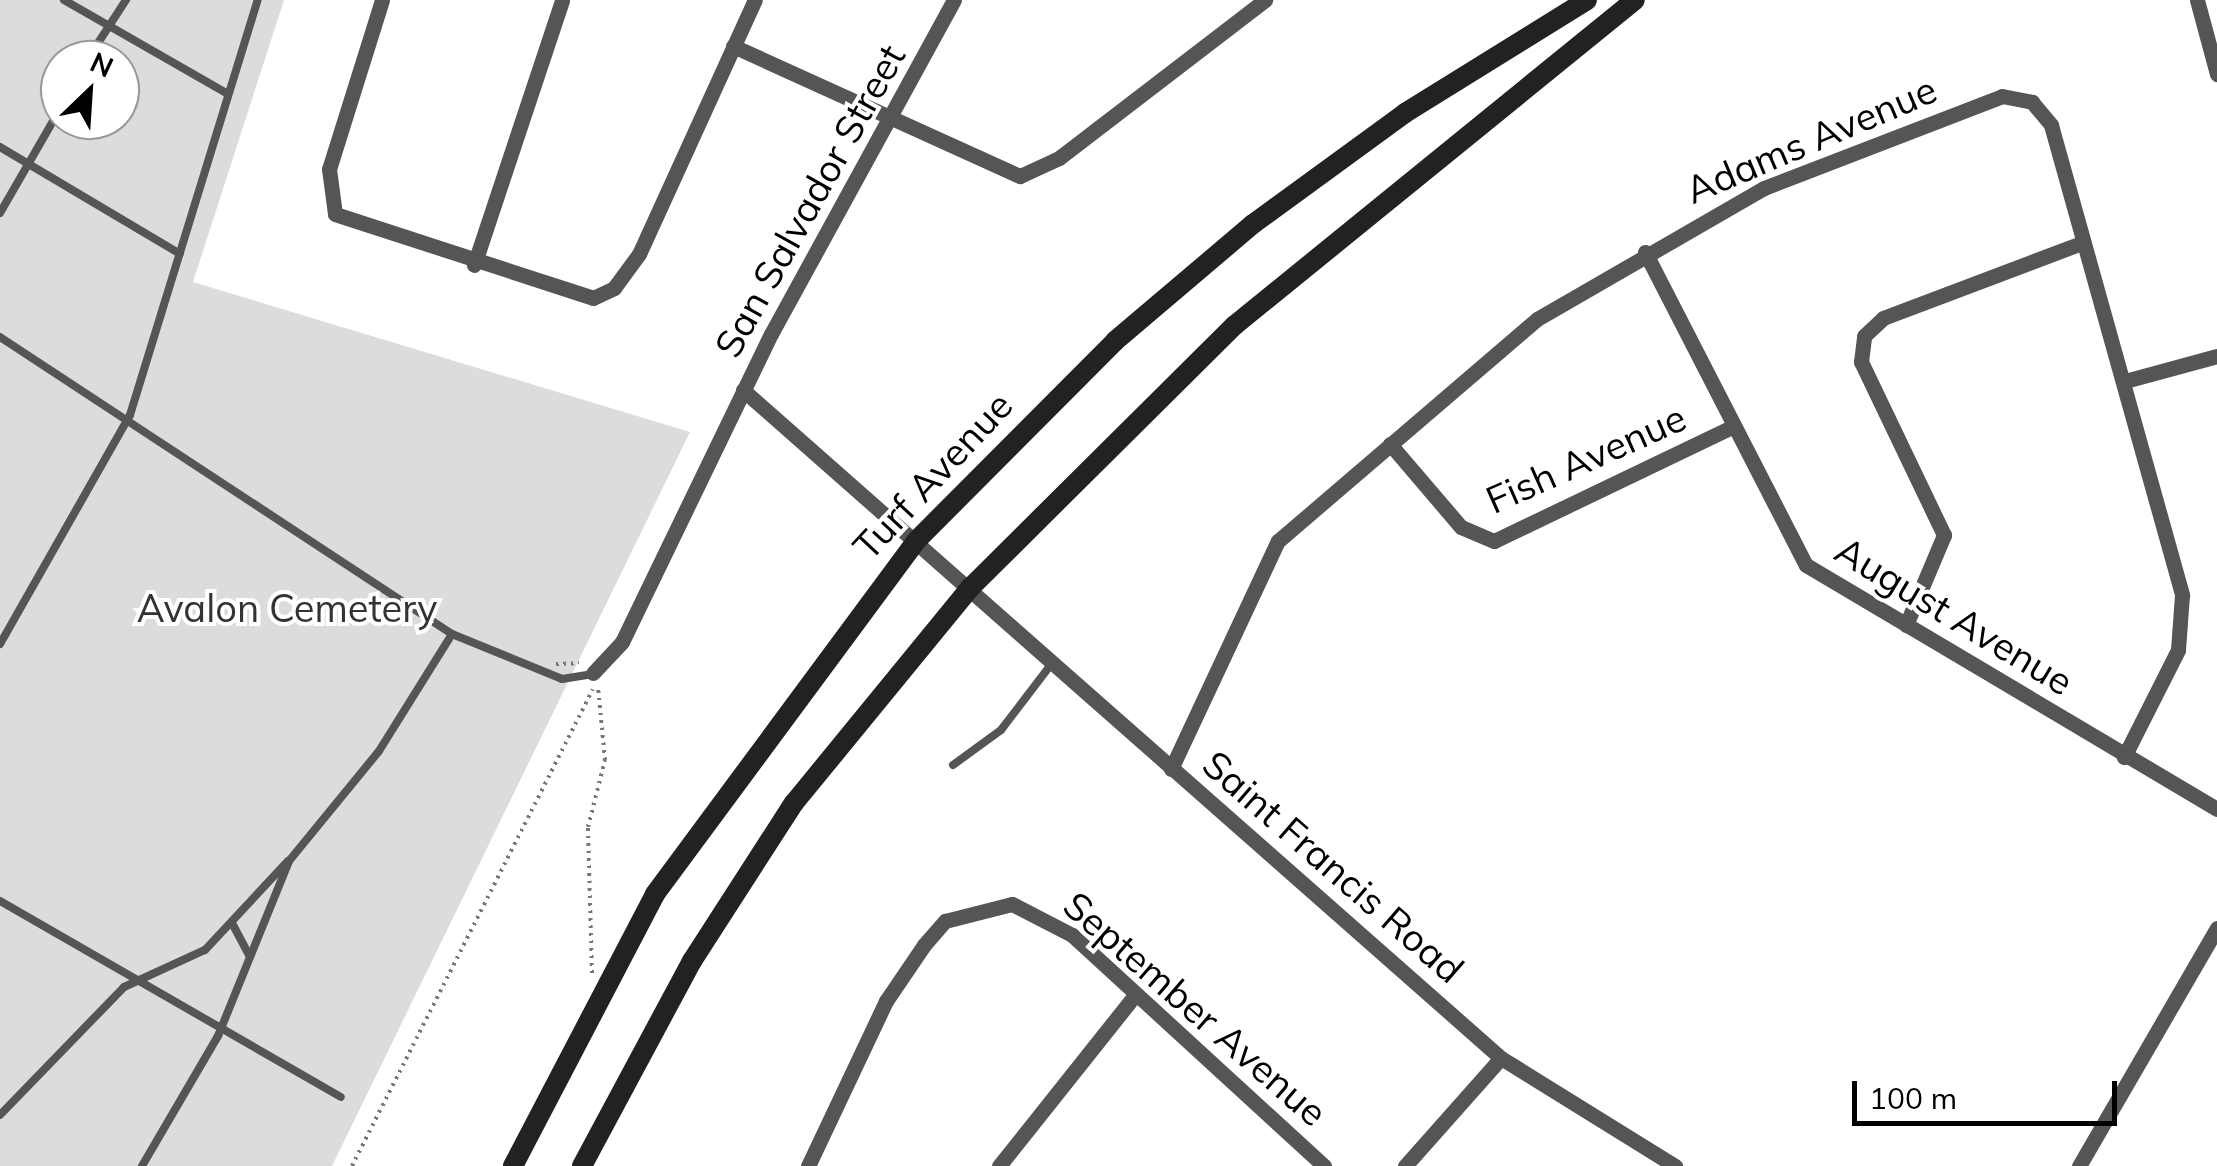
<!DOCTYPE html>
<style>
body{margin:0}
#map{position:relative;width:2217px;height:1166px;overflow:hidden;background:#fff;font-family:Mulish,sans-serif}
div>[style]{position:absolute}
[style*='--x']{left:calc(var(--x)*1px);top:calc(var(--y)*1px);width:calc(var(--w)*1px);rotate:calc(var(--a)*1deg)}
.green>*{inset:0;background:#dcdcdc}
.path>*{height:4px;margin-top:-2px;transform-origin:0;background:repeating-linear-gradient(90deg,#777 0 2.5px,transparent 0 7.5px)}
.service>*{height:8px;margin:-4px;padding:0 4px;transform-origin:4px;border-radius:4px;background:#555}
.minor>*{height:15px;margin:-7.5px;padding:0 7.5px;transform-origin:7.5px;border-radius:7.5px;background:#555}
.secondary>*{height:20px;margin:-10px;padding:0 10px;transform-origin:10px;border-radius:10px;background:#222}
span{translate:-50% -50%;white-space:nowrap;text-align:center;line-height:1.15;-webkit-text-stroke:8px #fff;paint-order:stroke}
.street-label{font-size:38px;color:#000}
.park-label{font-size:38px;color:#333}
.north{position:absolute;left:40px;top:40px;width:100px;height:100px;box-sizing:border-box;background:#fff;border:2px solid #999;border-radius:50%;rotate:25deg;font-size:28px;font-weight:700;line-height:40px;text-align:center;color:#000}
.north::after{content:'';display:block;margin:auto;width:35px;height:45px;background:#000;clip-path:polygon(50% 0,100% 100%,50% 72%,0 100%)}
.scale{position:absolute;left:1852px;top:1081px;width:265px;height:45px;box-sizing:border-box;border:5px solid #000;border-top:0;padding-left:12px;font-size:30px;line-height:35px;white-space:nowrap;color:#000;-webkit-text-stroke:8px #fff;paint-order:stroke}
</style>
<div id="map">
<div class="green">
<div style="clip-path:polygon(evenodd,0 0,284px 0,193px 282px,690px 432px,332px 1166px,0 1166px,0 0,60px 60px,120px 60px,120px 120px,60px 120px,60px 60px)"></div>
</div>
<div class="path">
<div style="--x:556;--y:664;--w:23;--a:-2"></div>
<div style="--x:592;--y:973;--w:146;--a:-91.6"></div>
<div style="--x:588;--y:827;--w:69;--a:-75.8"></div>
<div style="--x:605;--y:760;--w:73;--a:-95.5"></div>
<div style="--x:352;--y:1166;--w:534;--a:-63.2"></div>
</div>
<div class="service">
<div style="--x:64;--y:0;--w:189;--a:29.8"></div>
<div style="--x:87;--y:60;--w:72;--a:-57"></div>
<div style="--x:0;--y:147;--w:209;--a:30.7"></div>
<div style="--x:0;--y:213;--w:120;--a:-60"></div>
<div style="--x:0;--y:337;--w:541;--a:33.31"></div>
<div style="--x:452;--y:634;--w:119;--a:22.2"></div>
<div style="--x:562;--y:679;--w:30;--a:-9"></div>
<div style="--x:0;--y:644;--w:263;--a:-60.4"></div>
<div style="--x:130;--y:415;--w:434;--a:-72.9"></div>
<div style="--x:953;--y:765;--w:59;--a:-36.1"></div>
<div style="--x:1001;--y:730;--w:86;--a:-52.6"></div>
<div style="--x:0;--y:901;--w:393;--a:29.9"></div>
<div style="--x:232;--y:923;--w:38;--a:62"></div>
<div style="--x:0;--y:1115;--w:178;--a:-45.9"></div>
<div style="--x:124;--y:987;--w:89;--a:-24.6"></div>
<div style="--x:205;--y:950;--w:122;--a:-47"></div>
<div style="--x:142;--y:1166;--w:151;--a:-59.7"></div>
<div style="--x:218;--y:1036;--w:189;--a:-67.9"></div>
<div style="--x:289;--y:861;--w:142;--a:-50.7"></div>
<div style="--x:379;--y:751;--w:138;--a:-58"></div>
</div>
<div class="minor">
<div style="--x:382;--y:0;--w:177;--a:107.4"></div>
<div style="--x:329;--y:169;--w:45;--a:82.4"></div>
<div style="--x:335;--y:214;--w:271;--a:18"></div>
<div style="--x:593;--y:298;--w:23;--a:-25"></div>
<div style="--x:614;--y:288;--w:42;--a:-53.7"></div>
<div style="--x:639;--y:254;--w:279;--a:-65.5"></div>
<div style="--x:2197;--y:0;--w:77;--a:74.9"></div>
<div style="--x:733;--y:46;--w:315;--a:24.4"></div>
<div style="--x:1020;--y:176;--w:43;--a:-24.8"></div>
<div style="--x:1059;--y:158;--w:260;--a:-37.5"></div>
<div style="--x:1645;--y:252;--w:352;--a:62.8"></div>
<div style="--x:1806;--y:565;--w:478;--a:30.7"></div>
<div style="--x:474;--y:265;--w:279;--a:-71.6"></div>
<div style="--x:2125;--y:381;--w:95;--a:-15.2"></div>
<div style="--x:743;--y:390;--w:1010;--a:41.39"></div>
<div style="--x:1501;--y:1058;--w:205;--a:31.8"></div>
<div style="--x:1390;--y:444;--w:109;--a:49.5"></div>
<div style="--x:1461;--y:527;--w:36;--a:23"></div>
<div style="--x:1494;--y:541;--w:259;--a:-25.6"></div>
<div style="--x:1906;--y:625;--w:98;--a:-67.1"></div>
<div style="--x:1944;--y:535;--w:192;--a:-115.6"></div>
<div style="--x:1861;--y:362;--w:26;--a:-83"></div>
<div style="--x:1864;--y:336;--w:26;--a:-43"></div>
<div style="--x:1883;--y:318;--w:213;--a:-20.7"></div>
<div style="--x:593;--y:673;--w:42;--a:-46.9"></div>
<div style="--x:622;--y:642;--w:342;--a:-64.2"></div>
<div style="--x:771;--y:334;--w:381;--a:-61.3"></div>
<div style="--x:1171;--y:769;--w:252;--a:-64.9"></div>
<div style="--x:1278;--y:541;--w:341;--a:-40.6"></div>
<div style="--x:1537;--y:319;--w:262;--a:-30"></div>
<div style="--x:1764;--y:188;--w:255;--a:-21.1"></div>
<div style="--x:2002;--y:96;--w:31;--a:11"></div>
<div style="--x:2032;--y:102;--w:30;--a:50"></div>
<div style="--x:2051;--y:125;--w:488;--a:74.4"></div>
<div style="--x:2182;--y:595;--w:55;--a:94.2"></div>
<div style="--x:2178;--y:650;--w:120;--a:116.8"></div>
<div style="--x:808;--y:1166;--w:183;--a:-64.7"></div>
<div style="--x:886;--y:1001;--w:68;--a:-55.8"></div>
<div style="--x:924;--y:945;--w:32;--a:-49"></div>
<div style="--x:945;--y:921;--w:69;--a:-14.2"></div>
<div style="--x:1012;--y:904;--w:68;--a:27.3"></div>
<div style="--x:1072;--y:935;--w:342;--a:42.5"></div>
<div style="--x:999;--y:1166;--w:220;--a:-51.5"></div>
<div style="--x:1405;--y:1166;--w:144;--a:-48.4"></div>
<div style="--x:2079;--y:1166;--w:275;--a:-59.9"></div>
</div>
<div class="secondary">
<div style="--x:513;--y:1166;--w:307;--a:-62.4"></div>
<div style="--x:655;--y:894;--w:439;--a:-53.5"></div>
<div style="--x:916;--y:541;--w:282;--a:-45.1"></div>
<div style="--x:1115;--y:341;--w:181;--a:-40.3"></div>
<div style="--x:1253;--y:224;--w:188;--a:-36.1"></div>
<div style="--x:1405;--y:113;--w:214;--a:-31.8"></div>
<div style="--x:582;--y:1166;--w:233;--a:-61.8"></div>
<div style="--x:692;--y:961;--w:188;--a:-57.2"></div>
<div style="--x:794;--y:803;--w:279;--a:-50.7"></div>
<div style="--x:971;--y:587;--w:372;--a:-44.8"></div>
<div style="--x:1235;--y:325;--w:515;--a:-39.09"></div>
</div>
<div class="street-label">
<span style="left:1811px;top:140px;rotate:-23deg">Adams Avenue</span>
<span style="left:810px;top:201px;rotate:-61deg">San Salvador Street</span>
<span style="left:1586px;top:459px;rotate:-24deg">Fish Avenue</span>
<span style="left:933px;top:476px;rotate:-47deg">Turf Avenue</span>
<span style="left:1954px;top:616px;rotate:31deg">August Avenue</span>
<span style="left:1333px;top:867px;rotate:41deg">Saint Francis Road</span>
<span style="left:1195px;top:1009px;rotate:41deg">September Avenue</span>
</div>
<div class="park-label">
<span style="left:287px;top:609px">Avalon Cemetery</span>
</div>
<div class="north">N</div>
<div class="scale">100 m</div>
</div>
